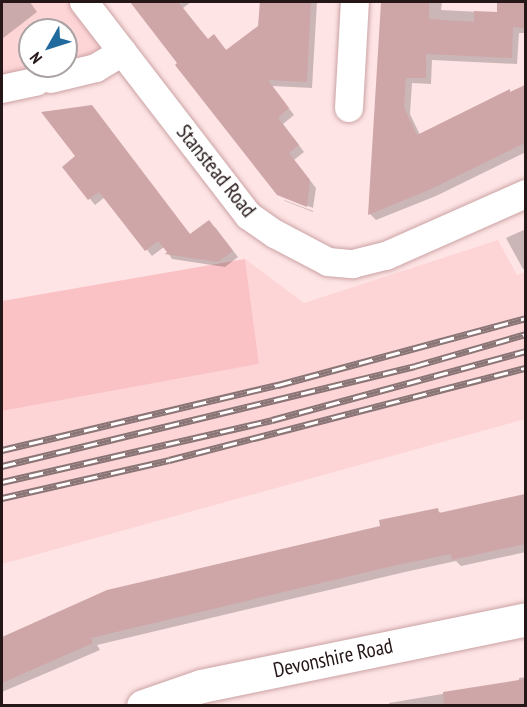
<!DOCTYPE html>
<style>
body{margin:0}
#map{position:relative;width:527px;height:707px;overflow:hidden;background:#fee4e5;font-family:"PT Sans Narrow",sans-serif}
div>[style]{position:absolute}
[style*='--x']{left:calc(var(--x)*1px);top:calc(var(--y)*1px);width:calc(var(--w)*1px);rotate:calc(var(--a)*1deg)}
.built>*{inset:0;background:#fed5d7}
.green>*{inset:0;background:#fbc2c6}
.shadow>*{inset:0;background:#0003}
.building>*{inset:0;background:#cea6a8}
.roads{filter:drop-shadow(0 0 2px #caa2a4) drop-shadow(0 0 2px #caa2a4)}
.minor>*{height:28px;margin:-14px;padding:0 14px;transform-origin:14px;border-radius:14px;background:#fff}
.tertiary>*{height:33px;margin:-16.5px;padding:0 16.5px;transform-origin:16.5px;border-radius:16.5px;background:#fff}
.rail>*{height:7px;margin-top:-3.5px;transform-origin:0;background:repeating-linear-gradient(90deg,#fff 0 14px,#897576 0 28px);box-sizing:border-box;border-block:2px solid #897576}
span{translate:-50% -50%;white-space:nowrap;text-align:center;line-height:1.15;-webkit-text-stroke:4.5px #fff;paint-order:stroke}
.street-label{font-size:21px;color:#251617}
.frame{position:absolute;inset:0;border:3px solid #251617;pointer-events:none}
.north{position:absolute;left:18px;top:18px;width:60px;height:60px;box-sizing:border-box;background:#fff;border:2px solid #a8a2a2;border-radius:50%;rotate:231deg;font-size:16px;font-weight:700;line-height:24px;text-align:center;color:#251617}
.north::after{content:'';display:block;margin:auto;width:21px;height:27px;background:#216a9e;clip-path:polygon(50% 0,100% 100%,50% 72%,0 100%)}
</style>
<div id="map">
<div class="built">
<div style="clip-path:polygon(evenodd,2px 2px,84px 2px,123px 52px,2px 89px,2px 2px,30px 30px,66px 30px,66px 66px,30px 66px,30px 30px)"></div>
<div style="clip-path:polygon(498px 240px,517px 275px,525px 272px,525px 419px,2px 564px,2px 411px,259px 364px,245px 259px,304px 303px)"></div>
</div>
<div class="green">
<div style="clip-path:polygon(245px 259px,259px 364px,2px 411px,2px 301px)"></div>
</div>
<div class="shadow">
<div style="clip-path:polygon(2px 2px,30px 2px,37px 12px,2px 39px)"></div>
<div style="clip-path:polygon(133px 2px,191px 2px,183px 8px,208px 40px,214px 36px,227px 51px,259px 26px,260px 2px,317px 2px,312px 88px,272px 86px,294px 115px,283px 124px,304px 152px,294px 160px,316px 188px,313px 208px,278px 194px)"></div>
<div style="clip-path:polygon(382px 2px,442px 2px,441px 10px,499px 13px,499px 2px,526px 2px,526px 33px,519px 33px,517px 64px,432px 60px,431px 84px,412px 83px,410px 114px,420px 135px,526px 85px,526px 152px,436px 196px,376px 220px,370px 214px,378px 104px)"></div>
<div style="clip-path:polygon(64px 167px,190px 236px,215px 227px,238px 257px,225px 267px,172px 259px,164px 247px,152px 256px,105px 197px,95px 205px)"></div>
<div style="clip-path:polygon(284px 200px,313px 211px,313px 212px,285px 201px)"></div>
<div style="clip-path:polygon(526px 229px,526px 268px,523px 269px,506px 238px)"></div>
<div style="clip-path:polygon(526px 496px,526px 552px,461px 566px,456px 561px,405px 572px,97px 645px,100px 650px,2px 692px,2px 638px,107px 592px,382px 527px,437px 510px,442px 514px)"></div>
<div style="clip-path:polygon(526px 677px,526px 706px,390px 706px,389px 703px,519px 681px,519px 678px)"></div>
</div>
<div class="building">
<div style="clip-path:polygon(130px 2px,178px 2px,208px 39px,214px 34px,226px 50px,258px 26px,260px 2px,311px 2px,307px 82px,268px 80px,289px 108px,278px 118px,299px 145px,289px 153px,310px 180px,307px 207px,277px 195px,175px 65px,177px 63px)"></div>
<div style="clip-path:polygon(381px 2px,429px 2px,429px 19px,474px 22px,474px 11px,497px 12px,497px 2px,525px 2px,525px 28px,513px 27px,512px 58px,426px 54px,426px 78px,406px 78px,404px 107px,417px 135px,510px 89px,510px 92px,525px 85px,525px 143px,429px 190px,368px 215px)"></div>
<div style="clip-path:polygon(92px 105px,190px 234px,209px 220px,233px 251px,218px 262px,165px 254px,167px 252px,158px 241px,145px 251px,99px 192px,88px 200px,62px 167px,75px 156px,41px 112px)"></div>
<div style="clip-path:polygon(525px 494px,525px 544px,452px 560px,451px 554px,397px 565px,91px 638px,93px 643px,2px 683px,2px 637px,107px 590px,380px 526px,379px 520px,438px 508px,439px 513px)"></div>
<div style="clip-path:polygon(525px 679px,525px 705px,444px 705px,443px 692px)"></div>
</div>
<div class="roads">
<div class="minor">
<div style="--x:84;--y:2;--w:270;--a:52.4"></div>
<div style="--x:249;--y:216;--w:32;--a:35"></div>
<div style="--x:275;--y:234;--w:60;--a:27.8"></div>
<div style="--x:328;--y:262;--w:25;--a:5"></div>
<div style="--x:353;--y:264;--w:34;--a:-14"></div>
<div style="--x:386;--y:256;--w:153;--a:-23.9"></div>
<div style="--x:51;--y:79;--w:46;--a:-13.7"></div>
<div style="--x:96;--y:68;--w:31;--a:-31"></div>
<div style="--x:2;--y:89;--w:35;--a:-12"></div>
<div style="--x:349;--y:108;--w:106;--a:-86.8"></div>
</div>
<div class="tertiary">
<div style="--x:143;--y:706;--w:61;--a:-19"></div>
<div style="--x:201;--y:686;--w:332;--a:-11.6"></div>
</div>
</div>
<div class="rail">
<div style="--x:2;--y:450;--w:284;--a:-13.3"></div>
<div style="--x:278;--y:385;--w:257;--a:-15.1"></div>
<div style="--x:2;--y:466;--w:425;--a:-13.6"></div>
<div style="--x:415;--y:366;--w:116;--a:-16.1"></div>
<div style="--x:2;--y:482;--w:277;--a:-12.9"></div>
<div style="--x:272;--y:420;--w:263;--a:-15.2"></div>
<div style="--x:2;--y:498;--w:171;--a:-12.8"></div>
<div style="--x:169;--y:460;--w:369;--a:-14.5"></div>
</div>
<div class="street-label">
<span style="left:216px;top:171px;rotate:51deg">Stanstead Road</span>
<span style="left:333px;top:658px;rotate:-12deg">Devonshire Road</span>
</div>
<div class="frame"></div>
<div class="north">N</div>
</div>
